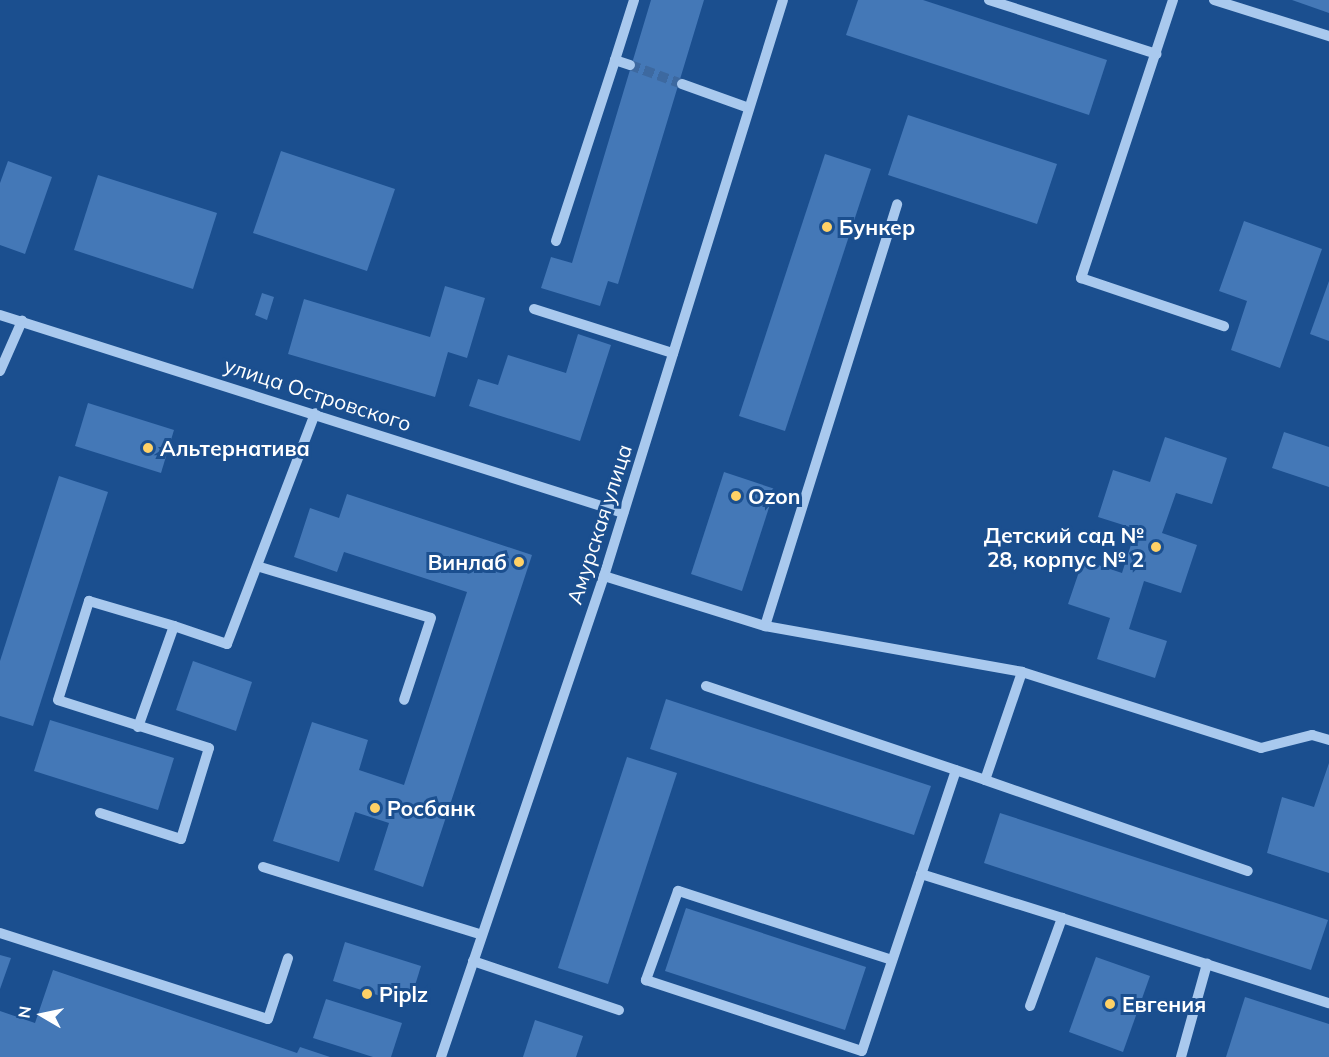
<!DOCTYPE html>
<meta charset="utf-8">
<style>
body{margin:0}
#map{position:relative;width:1329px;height:1057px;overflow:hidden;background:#1b4f8f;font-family:Mulish,sans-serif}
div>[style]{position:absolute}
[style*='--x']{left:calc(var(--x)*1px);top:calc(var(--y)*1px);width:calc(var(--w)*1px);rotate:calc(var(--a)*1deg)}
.building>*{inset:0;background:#4478b7}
.minor-tunnel>*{height:10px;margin-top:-5px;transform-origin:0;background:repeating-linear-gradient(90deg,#3d69a0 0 10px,transparent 0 15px)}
.minor>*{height:10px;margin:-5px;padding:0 5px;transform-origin:5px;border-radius:5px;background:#a9c9ee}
.dots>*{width:16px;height:16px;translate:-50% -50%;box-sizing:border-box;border:3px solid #1b4f8f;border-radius:50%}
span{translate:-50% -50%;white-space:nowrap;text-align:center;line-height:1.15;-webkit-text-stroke:6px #1b4f8f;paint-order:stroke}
.poi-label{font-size:21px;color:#fff;font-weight:700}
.left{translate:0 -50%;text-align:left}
.right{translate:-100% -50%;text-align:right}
.street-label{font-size:21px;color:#fff}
.north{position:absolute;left:12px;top:985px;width:60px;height:60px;-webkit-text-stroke:4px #1b4f8f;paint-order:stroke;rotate:279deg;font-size:16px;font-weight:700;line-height:24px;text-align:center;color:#fff}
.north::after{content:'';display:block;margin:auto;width:21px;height:27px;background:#fff;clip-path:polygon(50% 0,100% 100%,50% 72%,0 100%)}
</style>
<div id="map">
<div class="building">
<div style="clip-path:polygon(651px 0,704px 0,618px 284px,608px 281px,600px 306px,541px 288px,551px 257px,572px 263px)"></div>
<div style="clip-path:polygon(858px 0,923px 0,1107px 60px,1089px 115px,846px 35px)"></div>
<div style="clip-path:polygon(1292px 0,1329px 0,1329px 13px)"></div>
<div style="clip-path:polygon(908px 115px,1057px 164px,1037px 224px,888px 175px)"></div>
<div style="clip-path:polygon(281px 151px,395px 189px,367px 271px,253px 233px)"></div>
<div style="clip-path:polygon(825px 154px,871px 169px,785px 431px,739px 416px)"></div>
<div style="clip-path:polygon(8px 161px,52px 177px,25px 254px,0 245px,0 183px)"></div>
<div style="clip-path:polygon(98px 175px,217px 213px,193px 289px,74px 250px)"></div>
<div style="clip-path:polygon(1244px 221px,1322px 249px,1280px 368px,1231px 350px,1247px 301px,1219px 291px)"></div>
<div style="clip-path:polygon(1329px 281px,1329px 341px,1310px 334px)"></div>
<div style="clip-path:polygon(445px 286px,485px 298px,467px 358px,448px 352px,435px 397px,288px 354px,304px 299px,430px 337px)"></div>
<div style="clip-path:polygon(262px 293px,274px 297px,267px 320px,255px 315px)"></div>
<div style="clip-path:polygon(578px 334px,611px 345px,580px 441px,469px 406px,478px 379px,498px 385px,508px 355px,566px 373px)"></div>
<div style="clip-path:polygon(88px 403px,174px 430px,161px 473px,75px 446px)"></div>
<div style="clip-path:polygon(1284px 432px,1329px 447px,1329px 487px,1272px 468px)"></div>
<div style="clip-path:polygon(1165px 437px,1227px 458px,1212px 504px,1176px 493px,1162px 533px,1197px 545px,1181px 593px,1144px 581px,1129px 629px,1167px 641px,1155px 678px,1097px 659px,1110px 618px,1068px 604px,1083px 560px,1122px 573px,1136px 529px,1098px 517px,1113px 470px,1150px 482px)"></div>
<div style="clip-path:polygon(724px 472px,775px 489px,742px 591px,691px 574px)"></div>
<div style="clip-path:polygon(59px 476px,108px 492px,33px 726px,0 716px,0 661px)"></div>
<div style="clip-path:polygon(347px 494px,532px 555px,423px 887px,374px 870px,389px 823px,355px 812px,339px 862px,273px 841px,312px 722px,368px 740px,359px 770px,404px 785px,467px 592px,344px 552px,337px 572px,294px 557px,310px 508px,339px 518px)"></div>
<div style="clip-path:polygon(193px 661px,252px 682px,236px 731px,176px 710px)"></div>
<div style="clip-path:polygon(666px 699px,931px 786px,914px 835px,650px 749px)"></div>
<div style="clip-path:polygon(50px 720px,174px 758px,158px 810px,34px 771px)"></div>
<div style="clip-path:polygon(627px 757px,677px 773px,608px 984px,558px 968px)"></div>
<div style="clip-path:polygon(1329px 763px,1329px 873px,1267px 853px,1282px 797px,1314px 807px)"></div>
<div style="clip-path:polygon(1000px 813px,1328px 920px,1311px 970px,984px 863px)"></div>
<div style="clip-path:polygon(686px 908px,866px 967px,845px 1030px,665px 971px)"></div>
<div style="clip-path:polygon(345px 942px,421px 966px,409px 1005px,333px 981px)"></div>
<div style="clip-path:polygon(0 955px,11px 958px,0 989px)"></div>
<div style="clip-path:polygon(1096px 957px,1150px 976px,1123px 1052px,1069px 1032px)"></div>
<div style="clip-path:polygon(53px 970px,297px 1053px,300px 1047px,330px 1057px,0 1057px,0 1011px,35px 1023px)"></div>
<div style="clip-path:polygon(1245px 997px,1329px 1024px,1329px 1057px,1226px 1057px)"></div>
<div style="clip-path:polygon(326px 999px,402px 1023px,391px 1057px,373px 1057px,313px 1038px)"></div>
<div style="clip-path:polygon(535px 1020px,583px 1036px,576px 1057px,523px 1057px)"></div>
</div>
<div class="minor-tunnel">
<div style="--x:630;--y:65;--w:55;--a:20.1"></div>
</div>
<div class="minor">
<div style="--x:989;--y:0;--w:176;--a:17.9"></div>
<div style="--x:1173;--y:0;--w:293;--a:108.3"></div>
<div style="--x:1081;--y:278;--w:151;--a:18.6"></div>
<div style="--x:1214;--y:0;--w:121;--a:17.4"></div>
<div style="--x:630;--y:65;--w:16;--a:-162"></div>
<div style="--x:615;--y:60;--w:63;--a:-72.4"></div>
<div style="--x:682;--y:84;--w:71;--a:19.7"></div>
<div style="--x:556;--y:241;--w:190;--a:-71.9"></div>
<div style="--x:534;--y:309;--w:146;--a:17.6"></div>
<div style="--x:0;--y:315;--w:654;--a:17.63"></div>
<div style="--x:0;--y:371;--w:55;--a:-66.3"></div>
<div style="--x:260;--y:567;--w:178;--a:16.6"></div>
<div style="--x:431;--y:618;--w:86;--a:108.2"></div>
<div style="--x:604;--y:576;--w:169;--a:17.3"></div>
<div style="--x:765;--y:626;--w:261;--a:10.1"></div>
<div style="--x:1022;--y:672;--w:251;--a:17.6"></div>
<div style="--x:1261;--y:748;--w:53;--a:-14.3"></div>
<div style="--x:1312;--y:735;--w:18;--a:16"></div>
<div style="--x:765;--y:626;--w:442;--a:-72.6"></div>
<div style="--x:1022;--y:672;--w:114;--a:108.9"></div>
<div style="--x:985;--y:780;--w:278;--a:19.1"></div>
<div style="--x:706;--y:686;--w:294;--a:18.6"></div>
<div style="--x:138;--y:727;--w:107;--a:-70.4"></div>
<div style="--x:174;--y:626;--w:56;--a:18.8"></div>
<div style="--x:227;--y:644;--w:247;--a:-69.1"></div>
<div style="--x:100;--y:813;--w:85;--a:17.8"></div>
<div style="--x:181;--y:839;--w:95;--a:-72.9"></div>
<div style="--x:209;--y:748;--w:158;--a:-162.4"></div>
<div style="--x:58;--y:700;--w:104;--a:-72.6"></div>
<div style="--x:89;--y:601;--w:89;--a:16.4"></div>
<div style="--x:263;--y:867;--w:229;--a:17.2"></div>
<div style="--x:921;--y:874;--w:148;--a:17.3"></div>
<div style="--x:0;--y:933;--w:281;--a:17.8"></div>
<div style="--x:268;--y:1019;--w:64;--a:-71.8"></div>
<div style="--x:892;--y:960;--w:225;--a:-162.1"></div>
<div style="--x:678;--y:891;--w:95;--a:109.8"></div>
<div style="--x:646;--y:980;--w:227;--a:18.2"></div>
<div style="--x:862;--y:1051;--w:296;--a:-71.5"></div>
<div style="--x:473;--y:961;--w:154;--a:18.6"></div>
<div style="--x:1030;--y:1006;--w:94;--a:-70"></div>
<div style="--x:1062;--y:918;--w:280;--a:17.7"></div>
<div style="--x:441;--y:1057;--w:508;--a:-71.28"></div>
<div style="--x:604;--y:576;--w:603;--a:-72.74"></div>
<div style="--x:1181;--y:1057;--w:97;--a:-74.4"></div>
</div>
<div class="dots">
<div style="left:827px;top:227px;background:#ffd166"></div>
<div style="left:148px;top:448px;background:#ffd166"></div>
<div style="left:736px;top:496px;background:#ffd166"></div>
<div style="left:1156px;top:547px;background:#ffd166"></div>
<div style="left:519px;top:562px;background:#ffd166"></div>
<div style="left:375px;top:808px;background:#ffd166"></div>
<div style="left:367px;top:994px;background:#ffd166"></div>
<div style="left:1110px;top:1004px;background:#ffd166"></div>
</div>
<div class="poi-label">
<span class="left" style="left:839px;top:227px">Бункер</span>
<span class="left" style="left:160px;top:448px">Альтернатива</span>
<span class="left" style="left:748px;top:496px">Ozon</span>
<span class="right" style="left:1144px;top:547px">Детский сад №<br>28, корпус № 2</span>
<span class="right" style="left:507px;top:562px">Винлаб</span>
<span class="left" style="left:387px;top:808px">Росбанк</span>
<span class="left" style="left:379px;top:994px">Piplz</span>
<span class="left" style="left:1122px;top:1004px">Евгения</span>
</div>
<div class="street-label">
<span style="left:318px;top:394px;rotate:18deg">улица Островского</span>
<span style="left:599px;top:524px;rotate:-72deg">Амурская улица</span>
</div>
<div class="north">N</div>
</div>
